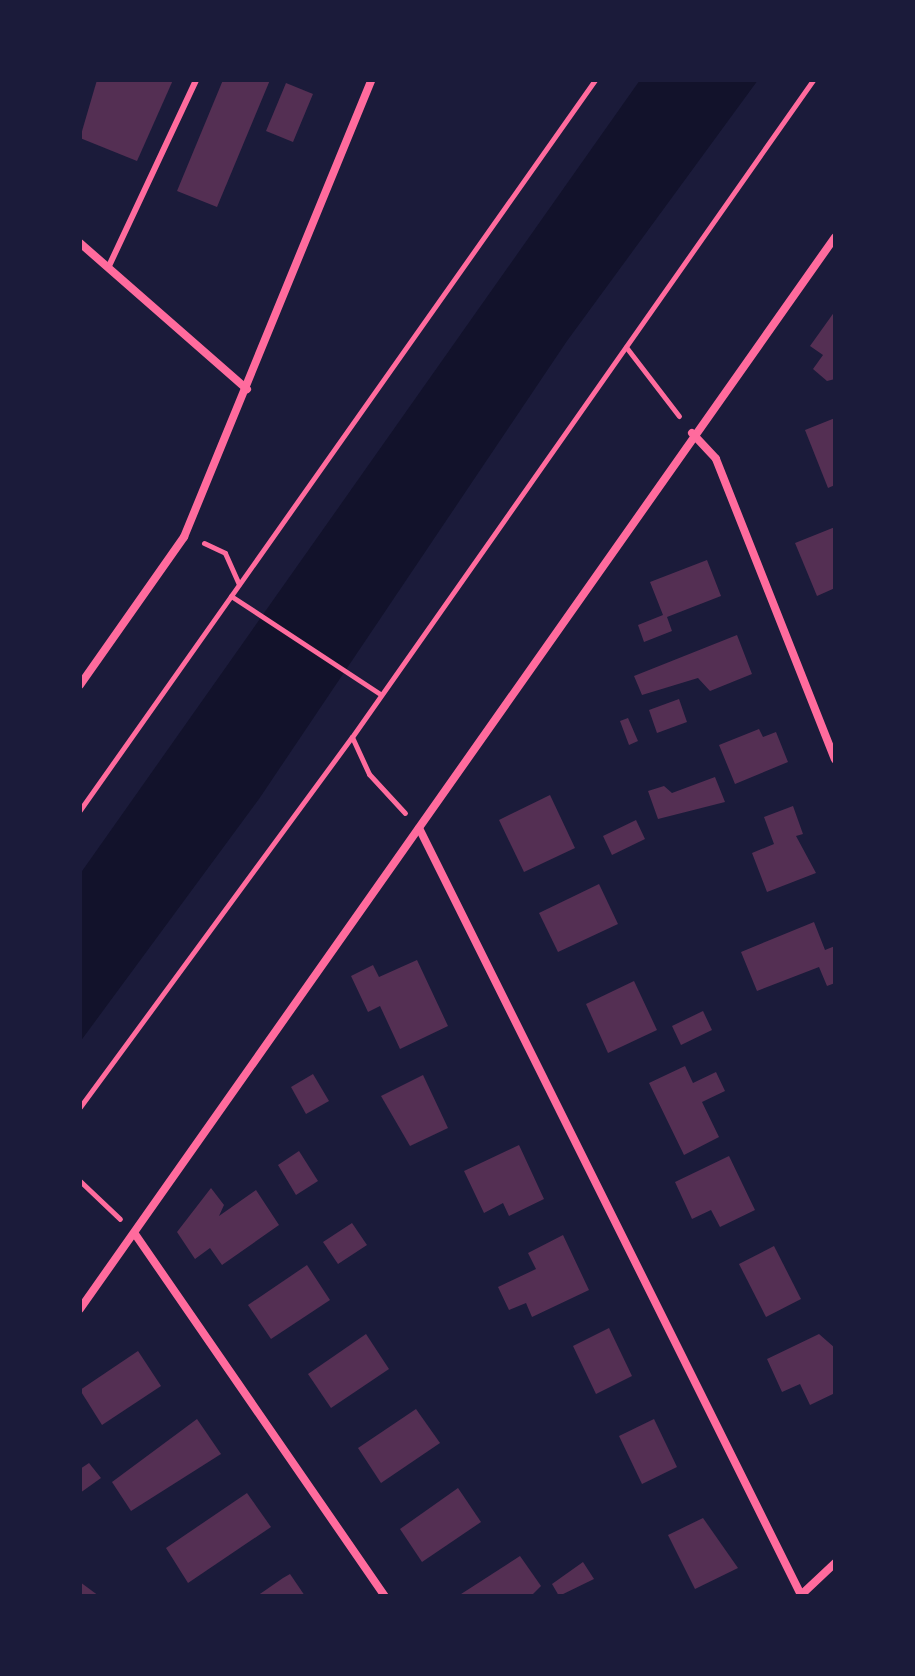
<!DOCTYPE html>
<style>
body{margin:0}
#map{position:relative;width:915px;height:1676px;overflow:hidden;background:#1b1b3a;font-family:Helvetica,sans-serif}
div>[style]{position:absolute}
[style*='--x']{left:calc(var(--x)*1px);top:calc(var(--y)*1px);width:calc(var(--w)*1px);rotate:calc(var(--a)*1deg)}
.water>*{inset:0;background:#12122b}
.building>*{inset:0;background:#542f53}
.path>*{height:5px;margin:-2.5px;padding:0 2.5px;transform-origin:2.5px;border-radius:2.5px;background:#ff6b9d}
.service>*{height:6px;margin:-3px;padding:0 3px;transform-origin:3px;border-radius:3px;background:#ff6b9d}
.minor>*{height:8px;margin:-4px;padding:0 4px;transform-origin:4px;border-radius:4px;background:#ff6b9d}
span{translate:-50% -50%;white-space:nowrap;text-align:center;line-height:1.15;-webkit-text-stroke:6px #1b1b3a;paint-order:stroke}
.frame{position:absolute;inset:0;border:82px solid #1b1b3a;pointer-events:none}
</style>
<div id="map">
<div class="water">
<div style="clip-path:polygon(640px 80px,758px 80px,567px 341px,259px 799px,80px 1042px,80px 874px)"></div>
</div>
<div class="building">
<div style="clip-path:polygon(97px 80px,173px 80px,137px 161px,80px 138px)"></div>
<div style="clip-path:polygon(223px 80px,270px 80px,217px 207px,177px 191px)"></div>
<div style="clip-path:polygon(286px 83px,313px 94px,293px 142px,266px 131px)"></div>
<div style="clip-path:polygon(835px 311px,835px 379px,827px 381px,813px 369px,823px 355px,810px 346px)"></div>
<div style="clip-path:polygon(835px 418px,835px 485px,828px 488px,805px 430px)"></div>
<div style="clip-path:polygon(835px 527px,835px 588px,817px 596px,795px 543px)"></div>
<div style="clip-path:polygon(707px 560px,721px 596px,667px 617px,672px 631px,644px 642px,638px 625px,663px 615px,650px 582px)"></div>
<div style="clip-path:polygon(737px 635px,752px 674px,710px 691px,698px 678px,642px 695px,634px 676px)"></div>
<div style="clip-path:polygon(679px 699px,687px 722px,657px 733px,649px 710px)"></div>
<div style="clip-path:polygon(628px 718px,638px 741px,629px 745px,620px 721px)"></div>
<div style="clip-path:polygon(759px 729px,763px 737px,776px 732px,788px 762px,735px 784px,719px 745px)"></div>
<div style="clip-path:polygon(715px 777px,725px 802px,658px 819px,648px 791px,664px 786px,672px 793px)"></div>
<div style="clip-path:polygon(550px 795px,575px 848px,524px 872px,499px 820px)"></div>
<div style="clip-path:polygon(793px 806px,803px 834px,796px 836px,816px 873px,767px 892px,752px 853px,774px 844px,764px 817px)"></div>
<div style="clip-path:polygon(636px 820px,645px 839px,612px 855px,603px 836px)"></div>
<div style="clip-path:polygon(599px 884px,618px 924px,558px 952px,539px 913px)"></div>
<div style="clip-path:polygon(814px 922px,825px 950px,835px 946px,835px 983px,827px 986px,819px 967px,757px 991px,741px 952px)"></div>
<div style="clip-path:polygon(417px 960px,448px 1026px,400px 1049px,380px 1006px,368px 1012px,351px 976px,373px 965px,379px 977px)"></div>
<div style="clip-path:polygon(634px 981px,657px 1030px,608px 1053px,586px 1004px)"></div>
<div style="clip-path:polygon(703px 1011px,712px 1030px,681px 1045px,672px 1026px)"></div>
<div style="clip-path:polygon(685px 1066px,693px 1083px,716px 1072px,725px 1091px,702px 1102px,719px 1137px,684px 1155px,649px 1083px)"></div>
<div style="clip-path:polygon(313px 1074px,329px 1101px,306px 1114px,291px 1087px)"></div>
<div style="clip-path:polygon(423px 1075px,448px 1128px,410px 1146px,381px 1096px)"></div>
<div style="clip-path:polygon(519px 1145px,544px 1199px,509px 1216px,503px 1203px,484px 1213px,464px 1171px)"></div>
<div style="clip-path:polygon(299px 1151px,318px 1181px,296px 1195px,278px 1165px)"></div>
<div style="clip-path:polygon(729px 1156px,755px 1210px,720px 1227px,711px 1210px,692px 1219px,675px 1182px)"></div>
<div style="clip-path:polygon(211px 1188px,224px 1205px,219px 1216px,256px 1190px,279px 1225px,222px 1265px,210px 1248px,195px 1259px,177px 1232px)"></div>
<div style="clip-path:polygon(352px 1223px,367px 1245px,338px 1264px,323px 1242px)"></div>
<div style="clip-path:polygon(563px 1235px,589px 1290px,532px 1317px,526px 1303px,509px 1310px,498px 1287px,536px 1269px,528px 1253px)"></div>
<div style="clip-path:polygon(774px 1246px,801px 1299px,766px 1317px,739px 1264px)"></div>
<div style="clip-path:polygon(307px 1265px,330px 1300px,271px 1339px,248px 1305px)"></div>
<div style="clip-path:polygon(609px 1328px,632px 1376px,596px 1394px,573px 1346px)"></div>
<div style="clip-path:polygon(366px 1334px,389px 1369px,331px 1408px,308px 1374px)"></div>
<div style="clip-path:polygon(819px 1334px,835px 1348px,835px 1393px,810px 1405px,800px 1384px,782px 1392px,767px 1359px)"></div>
<div style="clip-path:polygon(138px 1351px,161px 1386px,102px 1425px,80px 1390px)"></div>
<div style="clip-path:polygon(416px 1409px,440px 1443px,381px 1483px,358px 1448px)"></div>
<div style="clip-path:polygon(197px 1419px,221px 1454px,131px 1511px,112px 1482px)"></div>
<div style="clip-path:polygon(654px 1419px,677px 1467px,642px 1484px,619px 1436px)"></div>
<div style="clip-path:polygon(89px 1463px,101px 1478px,80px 1493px,80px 1469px)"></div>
<div style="clip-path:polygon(458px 1488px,481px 1522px,422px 1562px,400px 1529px)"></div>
<div style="clip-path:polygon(247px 1493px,271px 1527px,188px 1583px,166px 1548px)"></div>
<div style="clip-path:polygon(703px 1518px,738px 1568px,695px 1589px,668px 1535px)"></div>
<div style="clip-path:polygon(520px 1556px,541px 1586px,531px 1596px,458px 1596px)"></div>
<div style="clip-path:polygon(583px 1562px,594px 1579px,559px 1596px,552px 1584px)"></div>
<div style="clip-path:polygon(290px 1574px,305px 1596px,257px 1596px,283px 1578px)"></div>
<div style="clip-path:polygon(80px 1582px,99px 1596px,80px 1596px)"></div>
</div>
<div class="path">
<div style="--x:626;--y:347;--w:87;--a:52.5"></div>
<div style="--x:204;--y:543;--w:23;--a:25"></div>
<div style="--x:225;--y:553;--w:34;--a:66"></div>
<div style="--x:231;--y:596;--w:178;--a:33.3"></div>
<div style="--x:352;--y:737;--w:41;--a:65.3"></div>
<div style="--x:369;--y:774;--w:53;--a:47.3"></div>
<div style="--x:80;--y:810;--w:893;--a:-54.8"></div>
<div style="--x:80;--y:1107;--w:459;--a:-53.7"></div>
<div style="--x:352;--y:737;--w:803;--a:-54.94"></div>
<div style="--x:80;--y:1181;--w:55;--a:43.5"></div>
</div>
<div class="service">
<div style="--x:109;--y:266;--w:205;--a:-64.9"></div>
</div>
<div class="minor">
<div style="--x:80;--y:243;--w:222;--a:41.2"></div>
<div style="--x:692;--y:433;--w:35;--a:47"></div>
<div style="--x:716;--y:459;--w:323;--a:68.4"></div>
<div style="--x:80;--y:685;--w:181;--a:-54.9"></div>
<div style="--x:184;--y:537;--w:494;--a:-67.7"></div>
<div style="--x:419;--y:828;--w:857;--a:63.52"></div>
<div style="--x:135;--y:1234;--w:440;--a:55.4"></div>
<div style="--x:80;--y:1309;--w:1311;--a:-54.84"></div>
<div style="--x:800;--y:1596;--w:48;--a:-43.3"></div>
</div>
<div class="frame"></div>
</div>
